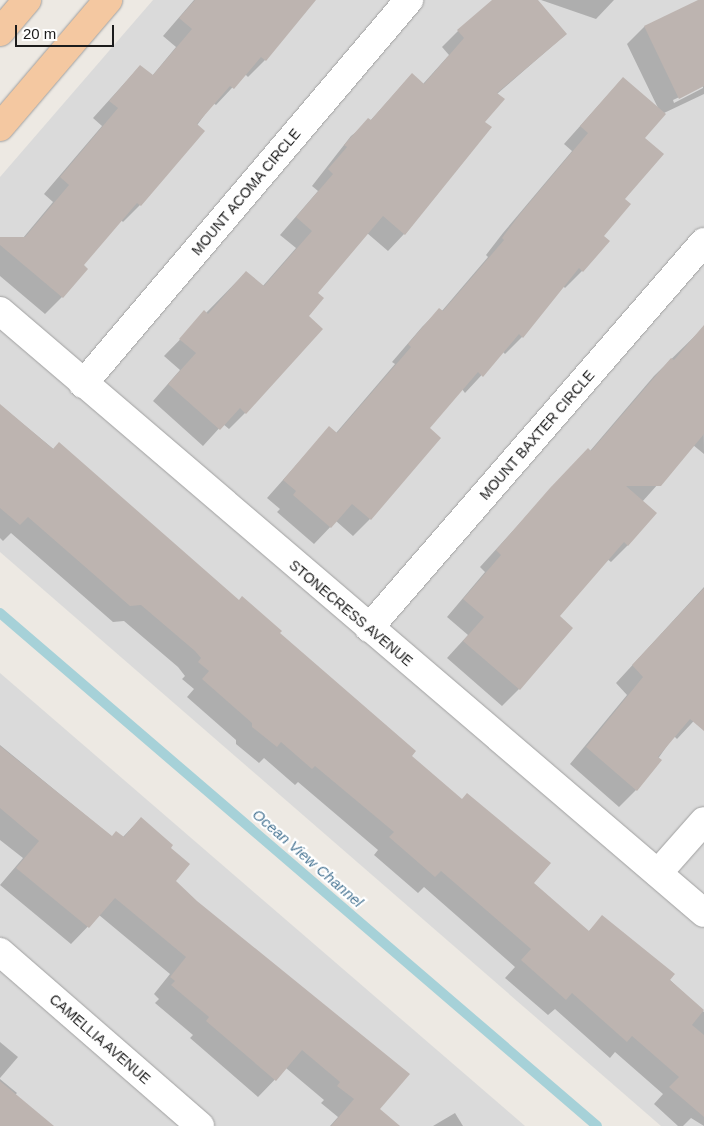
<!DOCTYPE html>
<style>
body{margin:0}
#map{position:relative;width:704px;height:1126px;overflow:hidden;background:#ede9e3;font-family:Arial,sans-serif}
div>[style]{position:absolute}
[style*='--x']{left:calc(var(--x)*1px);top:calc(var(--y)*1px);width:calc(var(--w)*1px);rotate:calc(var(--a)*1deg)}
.residential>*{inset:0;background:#dadada}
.shadow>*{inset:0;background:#0003}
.stream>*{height:10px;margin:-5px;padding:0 5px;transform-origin:5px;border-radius:5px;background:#a6d1d8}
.building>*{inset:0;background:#bdb4b0}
.roads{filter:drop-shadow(0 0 1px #a0a0a0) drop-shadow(0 0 1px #a0a0a0)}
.street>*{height:28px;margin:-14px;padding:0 14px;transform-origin:14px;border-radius:14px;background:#fff}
.primary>*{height:28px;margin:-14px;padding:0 14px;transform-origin:14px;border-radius:14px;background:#f4c8a1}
span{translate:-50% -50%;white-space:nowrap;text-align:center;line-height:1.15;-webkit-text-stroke:4.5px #fff;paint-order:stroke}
.street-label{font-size:14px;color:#1c1c1c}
.water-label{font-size:15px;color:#4b7795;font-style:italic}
.scale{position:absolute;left:15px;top:25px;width:99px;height:22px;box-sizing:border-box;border:2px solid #1c1c1c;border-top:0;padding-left:6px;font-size:15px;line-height:18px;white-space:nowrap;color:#1c1c1c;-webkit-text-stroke:4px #fff;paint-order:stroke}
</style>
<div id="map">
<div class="residential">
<div style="clip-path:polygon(153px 0,704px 0,704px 1126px,661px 1126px,0 552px,0 177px)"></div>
<div style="clip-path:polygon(0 673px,525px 1126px,0 1126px)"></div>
</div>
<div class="shadow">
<div style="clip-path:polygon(194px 0,314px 0,265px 60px,248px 77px,245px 74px,216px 105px,213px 103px,140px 205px,123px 222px,121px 220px,82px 265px,62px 297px,45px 314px,0 276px,0 238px,23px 238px,53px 202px,44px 194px,102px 126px,93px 118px,140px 66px,152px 76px,176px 47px,163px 36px)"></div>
<div style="clip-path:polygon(509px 0,537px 0,566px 34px,497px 94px,484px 122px,490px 127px,404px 234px,388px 251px,367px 233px,316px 293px,307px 316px,245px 413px,229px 429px,223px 424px,203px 446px,153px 401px,180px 370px,164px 356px,246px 272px,262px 287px,296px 248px,280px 235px,318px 191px,312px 186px,351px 136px,370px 121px,412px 74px,423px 84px,449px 55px,442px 47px,458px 31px)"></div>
<div style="clip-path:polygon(541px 0,614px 0,596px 19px)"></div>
<div style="clip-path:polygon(evenodd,688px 6px,704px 7px,704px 94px,664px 113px,643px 138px,623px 199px,582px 271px,565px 288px,563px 286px,522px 337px,505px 354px,503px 352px,465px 393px,462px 389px,428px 428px,370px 519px,353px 536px,336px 521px,314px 544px,277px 512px,280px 509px,267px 498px,329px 428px,336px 433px,395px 364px,392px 362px,422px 327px,439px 310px,441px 312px,488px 257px,486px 255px,503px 233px,572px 151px,564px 144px,623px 78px,659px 110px,627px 44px,644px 27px,688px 6px,703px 86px,703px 88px,674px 103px,673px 100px,703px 86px)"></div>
<div style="clip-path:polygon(703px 328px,704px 454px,693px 445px,642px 502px,628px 545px,611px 562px,607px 559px,558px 616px,519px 689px,502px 706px,447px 658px,468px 635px,447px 617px,485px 572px,480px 567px,571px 467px,590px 451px,654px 376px)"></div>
<div style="clip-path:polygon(0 405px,278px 634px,410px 756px,533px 883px,588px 932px,603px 917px,704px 1012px,704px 1126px,691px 1118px,683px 1126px,678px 1126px,654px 1104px,663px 1094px,615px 1052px,610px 1058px,555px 1009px,548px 1015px,505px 978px,515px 967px,424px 887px,418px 893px,374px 855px,378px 850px,298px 782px,295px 785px,264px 758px,259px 763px,236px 744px,236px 740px,187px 697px,194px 689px,182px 679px,185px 676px,178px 667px,124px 621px,113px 622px,11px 533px,3px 541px,0 538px)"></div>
<div style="clip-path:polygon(704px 587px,704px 710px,677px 739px,674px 736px,636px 790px,619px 807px,570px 764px,627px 695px,616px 683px)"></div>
<div style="clip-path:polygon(0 745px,112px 837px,122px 838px,141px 818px,169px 848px,174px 881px,379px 1109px,398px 1126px,330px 1126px,338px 1117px,321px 1103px,324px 1100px,286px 1068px,258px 1097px,190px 1038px,193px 1035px,155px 1003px,159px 999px,154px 994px,170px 974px,99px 915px,71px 944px,0 885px,23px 858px,0 840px)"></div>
<div style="clip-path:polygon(0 1042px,18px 1057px,0 1078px)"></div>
<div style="clip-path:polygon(0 1079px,17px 1093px,15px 1095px,52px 1126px,0 1126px)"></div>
<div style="clip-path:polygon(455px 1113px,463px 1126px,433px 1126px)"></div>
</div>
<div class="stream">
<div style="--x:0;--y:613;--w:787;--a:40.67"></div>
</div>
<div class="building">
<div style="clip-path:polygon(195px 0,316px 0,266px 61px,261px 57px,234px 89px,230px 86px,197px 124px,205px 131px,141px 206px,137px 203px,84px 265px,88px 269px,63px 298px,0 245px,0 237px,25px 237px,69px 185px,60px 177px,118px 108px,109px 101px,140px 65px,153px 75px,192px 29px,179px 18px)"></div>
<div style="clip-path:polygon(492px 0,538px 0,567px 34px,497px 93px,505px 99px,485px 122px,492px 127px,405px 235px,383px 216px,318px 293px,324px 298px,309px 316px,323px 329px,246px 414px,240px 408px,220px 430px,168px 384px,196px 353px,179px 339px,204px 310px,208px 314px,246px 271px,264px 286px,312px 231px,296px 217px,333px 174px,328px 169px,347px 147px,344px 145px,368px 118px,371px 120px,412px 73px,424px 84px,464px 38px,457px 30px)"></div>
<div style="clip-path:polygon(698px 0,704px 0,704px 86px,679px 99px,644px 26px)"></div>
<div style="clip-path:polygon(623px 77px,666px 114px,645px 138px,664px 154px,625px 199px,631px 204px,604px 236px,610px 241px,583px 272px,579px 268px,523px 338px,519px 334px,483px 377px,478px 372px,430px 428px,441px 438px,371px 520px,352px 504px,331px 528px,293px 495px,296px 491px,283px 480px,329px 426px,337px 433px,411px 347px,408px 344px,439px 308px,443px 311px,504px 240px,502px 238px,520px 214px,588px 133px,580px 126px)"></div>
<div style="clip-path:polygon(704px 325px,704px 434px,661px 486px,626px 486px,657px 513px,628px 546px,624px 542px,560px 616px,573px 628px,520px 690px,463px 641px,484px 617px,463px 599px,501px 555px,496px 550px,550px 488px,588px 448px,591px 451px,671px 358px,674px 360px)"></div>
<div style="clip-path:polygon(0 404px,53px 449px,59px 442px,239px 600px,242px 596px,282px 631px,280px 633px,416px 751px,412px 756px,462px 799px,467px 793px,551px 863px,534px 883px,589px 931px,602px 915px,675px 974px,670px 980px,704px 1010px,692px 1025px,704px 1035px,704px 1117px,669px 1087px,679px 1077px,632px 1036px,627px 1042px,572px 993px,566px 1000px,521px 960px,531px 949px,441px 871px,435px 877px,389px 837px,394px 832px,315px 766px,312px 769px,281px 742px,277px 747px,252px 727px,252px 723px,202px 679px,209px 671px,198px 662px,201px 658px,195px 651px,141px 605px,130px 606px,28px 517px,20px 525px,0 508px)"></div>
<div style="clip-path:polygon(704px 588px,704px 731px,690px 719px,658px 757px,662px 760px,637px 791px,586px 747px,643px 677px,632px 665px)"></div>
<div style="clip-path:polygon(0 746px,112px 836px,116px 831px,124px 837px,141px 817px,173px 845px,171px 848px,190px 864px,176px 881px,197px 901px,410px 1074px,380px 1109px,400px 1126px,331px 1126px,354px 1099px,337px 1086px,340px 1082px,302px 1050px,276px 1081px,206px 1021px,209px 1017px,171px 985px,175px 981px,170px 977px,186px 957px,115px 898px,89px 928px,16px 868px,39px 841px,0 808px)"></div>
<div style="clip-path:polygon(0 1081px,54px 1126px,0 1126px)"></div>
</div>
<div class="roads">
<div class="street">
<div style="--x:0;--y:311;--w:926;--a:40.53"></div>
<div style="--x:83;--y:384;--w:504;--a:-49.67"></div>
<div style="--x:369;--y:628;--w:511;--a:-49.05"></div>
<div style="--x:658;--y:873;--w:69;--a:-48.5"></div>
<div style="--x:0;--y:952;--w:265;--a:41"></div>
</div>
<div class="primary">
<div style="--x:0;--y:32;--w:42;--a:-49.8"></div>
<div style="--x:0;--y:127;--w:167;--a:-49.6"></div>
</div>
</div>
<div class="street-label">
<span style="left:246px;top:192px;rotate:-50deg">MOUNT ACOMA CIRCLE</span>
<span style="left:537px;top:435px;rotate:-49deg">MOUNT BAXTER CIRCLE</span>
<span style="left:351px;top:613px;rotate:40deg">STONECRESS AVENUE</span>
<span style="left:100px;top:1039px;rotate:41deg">CAMELLIA AVENUE</span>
</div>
<div class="water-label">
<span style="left:308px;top:858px;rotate:41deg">Ocean View Channel</span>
</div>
<div class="scale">20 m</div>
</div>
